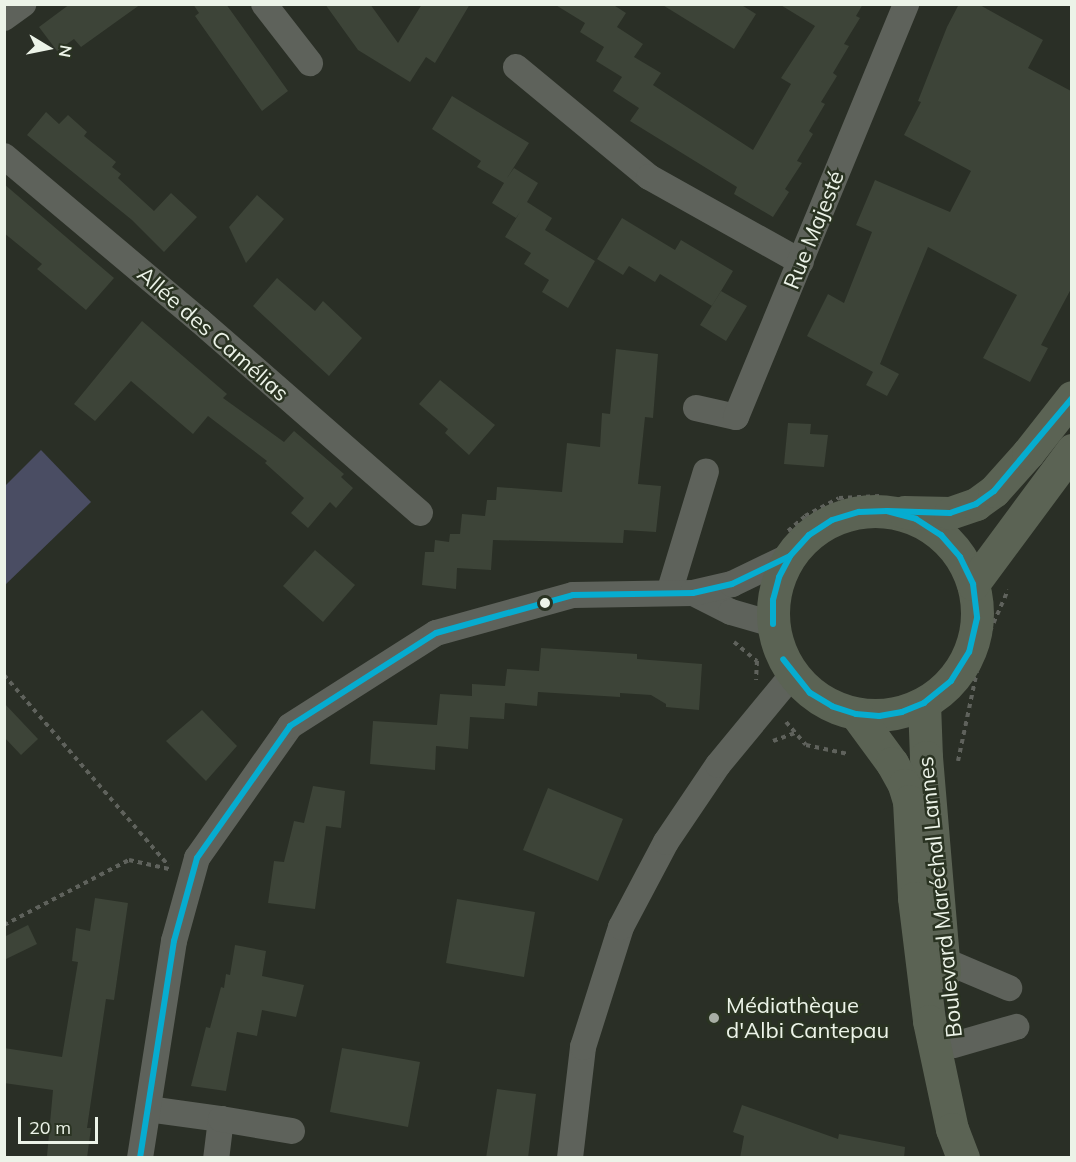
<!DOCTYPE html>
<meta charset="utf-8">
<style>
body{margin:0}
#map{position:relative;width:1076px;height:1162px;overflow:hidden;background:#2a2f26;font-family:Mulish,sans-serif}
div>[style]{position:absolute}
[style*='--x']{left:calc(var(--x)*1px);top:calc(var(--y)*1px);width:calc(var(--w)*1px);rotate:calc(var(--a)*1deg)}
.green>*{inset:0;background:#4a4d63}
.building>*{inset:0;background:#3d4438}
.path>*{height:4px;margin-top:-2px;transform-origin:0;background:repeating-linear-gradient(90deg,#5f625c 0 4.5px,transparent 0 9px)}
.minor>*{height:26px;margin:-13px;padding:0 13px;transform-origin:13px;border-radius:13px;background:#5e625b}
.major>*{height:33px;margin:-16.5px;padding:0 16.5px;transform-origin:16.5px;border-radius:16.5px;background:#5b6354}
.major>.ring{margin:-16.5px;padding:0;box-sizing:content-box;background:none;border:33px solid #5b6354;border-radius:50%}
.bus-1>*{height:6px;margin:-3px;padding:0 3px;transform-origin:3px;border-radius:3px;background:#06acd0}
.dots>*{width:16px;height:16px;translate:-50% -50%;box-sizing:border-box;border:3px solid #2a3322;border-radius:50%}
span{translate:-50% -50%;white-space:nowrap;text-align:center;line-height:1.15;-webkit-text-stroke:5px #2a3322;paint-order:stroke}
.street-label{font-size:22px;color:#ecf3e8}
.poi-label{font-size:22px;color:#ecf3e8}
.left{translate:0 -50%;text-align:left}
.frame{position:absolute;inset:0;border:6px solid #ecf3e8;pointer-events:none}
.north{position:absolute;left:18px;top:18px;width:60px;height:60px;-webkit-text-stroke:4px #2a3322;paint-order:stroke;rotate:100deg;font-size:16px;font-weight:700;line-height:24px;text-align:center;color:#ecf3e8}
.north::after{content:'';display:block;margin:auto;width:21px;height:27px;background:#ecf3e8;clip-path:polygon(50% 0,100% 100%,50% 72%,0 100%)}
.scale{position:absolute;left:18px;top:1117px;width:80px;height:27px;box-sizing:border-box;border:3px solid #ecf3e8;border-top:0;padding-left:8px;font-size:18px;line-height:21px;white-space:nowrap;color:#ecf3e8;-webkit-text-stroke:4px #2a3322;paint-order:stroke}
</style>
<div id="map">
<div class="green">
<div style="clip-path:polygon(41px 450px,91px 502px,5px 585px,5px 486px)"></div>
</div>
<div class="building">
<div style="clip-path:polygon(70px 4px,141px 4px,81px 47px,74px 39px,57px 51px,39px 27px)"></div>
<div style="clip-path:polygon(193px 4px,226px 4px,288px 91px,262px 111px,195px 16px,199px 13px)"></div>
<div style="clip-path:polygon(325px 4px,370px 4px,398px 43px,422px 4px,470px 4px,435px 63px,426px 57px,410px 82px,358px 50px)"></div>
<div style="clip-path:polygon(554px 4px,612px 4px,626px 13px,617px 27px,643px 44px,634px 57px,661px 73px,653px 85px,753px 150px,791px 84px,781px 78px,815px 26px,779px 4px,863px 4px,856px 16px,860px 18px,844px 44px,849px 46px,833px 73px,837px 76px,821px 102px,825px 104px,809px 131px,813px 134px,797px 161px,802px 163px,785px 189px,789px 192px,773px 217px,734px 194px,737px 187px,630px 121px,639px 108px,613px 91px,622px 77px,596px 61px,604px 47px,580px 32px,585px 23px)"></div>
<div style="clip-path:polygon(661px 4px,740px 4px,756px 14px,734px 49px)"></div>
<div style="clip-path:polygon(959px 4px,978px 4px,1043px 40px,1028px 68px,1071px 91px,1071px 289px,1041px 345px,1048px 348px,1030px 382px,983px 358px,1017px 295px,928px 247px,880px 364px,899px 374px,887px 396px,866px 385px,873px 372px,807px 336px,828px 294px,844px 303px,872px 232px,856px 225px,875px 180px,950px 212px,971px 171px,904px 135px,921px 102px,918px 101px,947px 27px)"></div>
<div style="clip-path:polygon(452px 96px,529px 143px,507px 178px,514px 168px,538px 183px,527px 202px,552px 218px,545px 230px,595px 261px,568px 308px,542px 292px,549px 280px,524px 264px,531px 253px,505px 237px,520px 212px,516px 218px,492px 203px,504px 183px,477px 167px,481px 161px,432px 129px)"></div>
<div style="clip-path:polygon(46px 112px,59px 124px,68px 115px,87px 132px,84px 136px,116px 162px,112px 167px,121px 174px,118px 178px,154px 211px,171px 193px,197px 217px,164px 252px,132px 220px,27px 135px)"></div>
<div style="clip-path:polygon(4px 184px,114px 278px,86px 310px,37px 269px,42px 264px,4px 233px)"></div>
<div style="clip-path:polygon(257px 195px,284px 219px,246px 263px,229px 227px)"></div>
<div style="clip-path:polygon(622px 218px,675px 250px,681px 240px,733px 271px,712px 306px,660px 274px,655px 282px,629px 266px,623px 275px,597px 259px)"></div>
<div style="clip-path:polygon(277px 278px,315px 311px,323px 301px,362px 338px,329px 376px,253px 306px)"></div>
<div style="clip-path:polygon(721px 291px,747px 306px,726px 341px,700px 325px)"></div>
<div style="clip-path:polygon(142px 321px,227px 394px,223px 398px,284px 442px,294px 431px,344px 474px,341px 477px,353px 488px,336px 508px,330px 502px,308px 528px,291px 513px,304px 498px,265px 463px,267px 461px,208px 416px,193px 434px,131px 381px,95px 421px,74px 404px)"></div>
<div style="clip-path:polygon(616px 349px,658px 354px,653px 418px,645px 417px,638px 484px,661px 486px,656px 532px,624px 530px,623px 543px,493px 540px,491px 570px,457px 568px,456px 589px,422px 585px,425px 552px,434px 552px,435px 540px,449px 542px,450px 534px,460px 534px,462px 514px,485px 516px,487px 500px,496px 500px,497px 487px,562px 492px,567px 443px,600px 447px,602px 413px,610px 414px)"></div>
<div style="clip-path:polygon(440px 380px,495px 425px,469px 455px,445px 433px,448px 429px,419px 404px)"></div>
<div style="clip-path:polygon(788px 423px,811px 424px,810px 434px,828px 435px,824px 467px,784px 464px)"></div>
<div style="clip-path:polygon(315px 550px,355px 585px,323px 622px,283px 586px)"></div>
<div style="clip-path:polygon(541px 648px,637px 654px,637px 659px,702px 664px,699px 710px,666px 707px,666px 704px,651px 695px,620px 693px,620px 697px,538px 692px,537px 706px,505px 703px,504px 719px,470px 717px,468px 749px,436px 746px,435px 770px,370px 764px,373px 721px,437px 725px,440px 694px,472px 696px,472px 684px,505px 686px,507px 669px,539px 671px)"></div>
<div style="clip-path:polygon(4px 703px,38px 739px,21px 755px,4px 737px)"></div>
<div style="clip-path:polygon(202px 710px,237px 746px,206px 781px,166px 741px)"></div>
<div style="clip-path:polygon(313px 786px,345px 791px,341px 828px,326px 826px,315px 909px,268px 903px,274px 861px,284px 862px,294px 821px,304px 823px)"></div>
<div style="clip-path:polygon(548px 788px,623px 819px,598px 881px,523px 850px)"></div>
<div style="clip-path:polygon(95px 898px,128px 903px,114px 1000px,106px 999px,87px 1128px,91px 1128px,87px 1158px,57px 1158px,47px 1156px,53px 1090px,4px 1083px,4px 1048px,62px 1057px,78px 962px,72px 961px,76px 928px,90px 931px)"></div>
<div style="clip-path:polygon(457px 899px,535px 912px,524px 977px,446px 963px)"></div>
<div style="clip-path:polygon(28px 925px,37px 944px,4px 960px,4px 937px)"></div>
<div style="clip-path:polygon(235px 945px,266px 951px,262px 976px,304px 985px,296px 1017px,262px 1010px,257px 1036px,237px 1032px,226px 1091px,191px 1086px,206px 1027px,210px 1028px,221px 987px,224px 988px,226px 974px,230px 975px)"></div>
<div style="clip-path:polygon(342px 1048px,420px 1062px,408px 1127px,330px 1112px)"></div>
<div style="clip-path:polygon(497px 1089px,536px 1094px,528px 1158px,486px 1158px)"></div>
<div style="clip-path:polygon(742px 1105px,838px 1139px,839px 1134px,905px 1147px,904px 1158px,740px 1158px,744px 1136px,733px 1132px)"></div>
</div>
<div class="path">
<div style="--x:788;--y:531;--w:23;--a:-41"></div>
<div style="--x:805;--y:516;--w:38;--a:-28"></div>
<div style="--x:839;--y:498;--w:42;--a:-2.7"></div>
<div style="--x:734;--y:642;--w:30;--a:40"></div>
<div style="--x:757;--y:661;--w:19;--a:93"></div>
<div style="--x:4;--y:675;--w:252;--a:49.2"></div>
<div style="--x:786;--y:722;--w:30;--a:49"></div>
<div style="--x:806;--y:745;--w:43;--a:12.1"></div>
<div style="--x:773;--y:741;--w:23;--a:-20"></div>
<div style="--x:958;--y:761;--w:92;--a:-78.1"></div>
<div style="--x:977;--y:671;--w:42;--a:-72"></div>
<div style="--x:990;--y:631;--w:45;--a:-66.3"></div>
<div style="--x:4;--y:925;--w:141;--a:-27.5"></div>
<div style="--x:129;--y:860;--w:41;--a:12.7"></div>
</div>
<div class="minor">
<div style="--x:264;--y:4;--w:75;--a:52.1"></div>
<div style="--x:4;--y:18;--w:24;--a:-36"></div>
<div style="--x:516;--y:67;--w:173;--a:39.6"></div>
<div style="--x:649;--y:177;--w:174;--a:29.2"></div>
<div style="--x:4;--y:156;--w:256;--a:40.1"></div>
<div style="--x:200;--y:321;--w:292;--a:41.1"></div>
<div style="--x:696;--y:408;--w:41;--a:12.7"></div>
<div style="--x:736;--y:417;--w:447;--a:-67.6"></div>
<div style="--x:669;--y:593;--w:127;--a:-73.1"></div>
<div style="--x:693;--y:593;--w:42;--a:26.6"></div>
<div style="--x:731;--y:612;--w:44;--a:15.9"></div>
<div style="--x:943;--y:960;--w:72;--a:23"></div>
<div style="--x:954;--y:1045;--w:65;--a:-16.2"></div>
<div style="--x:148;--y:1109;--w:74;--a:7.8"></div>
<div style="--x:221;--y:1119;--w:39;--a:97"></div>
<div style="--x:221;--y:1119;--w:72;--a:9.6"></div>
<div style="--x:140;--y:1158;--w:220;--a:-81.1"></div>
<div style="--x:174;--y:941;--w:86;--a:-74.5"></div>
<div style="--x:197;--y:858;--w:161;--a:-54.8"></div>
<div style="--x:290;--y:726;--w:173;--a:-32.5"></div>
<div style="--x:436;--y:633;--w:142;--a:-15.5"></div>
<div style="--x:573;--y:595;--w:120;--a:-1"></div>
<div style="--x:693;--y:593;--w:40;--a:-13"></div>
<div style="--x:732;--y:584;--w:64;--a:-25.8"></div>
<div style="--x:570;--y:1158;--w:112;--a:-83.3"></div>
<div style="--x:583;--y:1047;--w:126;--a:-72.4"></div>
<div style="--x:621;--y:927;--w:96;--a:-62.1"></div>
<div style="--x:666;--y:842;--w:93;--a:-56"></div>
<div style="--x:718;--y:765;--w:118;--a:-50.5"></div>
</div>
<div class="major">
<div class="ring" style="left:773px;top:511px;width:171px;height:171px"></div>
<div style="--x:904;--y:512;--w:46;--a:1.2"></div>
<div style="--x:950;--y:513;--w:28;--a:-19"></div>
<div style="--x:976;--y:504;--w:22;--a:-36"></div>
<div style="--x:994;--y:491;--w:51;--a:-48.2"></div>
<div style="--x:1028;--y:453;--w:71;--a:-51.8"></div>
<div style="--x:973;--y:584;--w:167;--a:-53.5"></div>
<div style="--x:924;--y:703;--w:54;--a:87.9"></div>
<div style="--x:926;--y:757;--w:216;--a:85.2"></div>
<div style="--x:856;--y:714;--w:61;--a:53.7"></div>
<div style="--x:892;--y:763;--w:25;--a:61"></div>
<div style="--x:904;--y:785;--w:17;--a:73"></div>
<div style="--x:909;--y:801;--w:97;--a:87"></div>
<div style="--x:914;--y:898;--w:124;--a:83"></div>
<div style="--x:929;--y:1021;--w:110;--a:78"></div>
<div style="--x:952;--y:1129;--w:31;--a:69"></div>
</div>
<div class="bus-1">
<div style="--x:887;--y:511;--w:63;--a:1.8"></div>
<div style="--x:950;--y:513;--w:28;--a:-19"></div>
<div style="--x:976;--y:504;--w:22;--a:-36"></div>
<div style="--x:994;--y:491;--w:121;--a:-50"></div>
<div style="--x:773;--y:624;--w:24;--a:-90"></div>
<div style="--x:773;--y:600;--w:24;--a:-75"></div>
<div style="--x:779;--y:577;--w:24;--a:-62"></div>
<div style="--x:790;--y:556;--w:28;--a:-48"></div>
<div style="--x:809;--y:535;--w:27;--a:-33"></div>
<div style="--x:832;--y:520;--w:28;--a:-17"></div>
<div style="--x:859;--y:512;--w:28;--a:-2"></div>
<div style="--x:887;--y:511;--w:30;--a:15"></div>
<div style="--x:916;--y:519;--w:30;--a:33"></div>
<div style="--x:941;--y:535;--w:29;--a:49"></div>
<div style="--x:960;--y:557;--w:30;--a:64"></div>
<div style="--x:973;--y:584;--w:34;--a:83"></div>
<div style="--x:977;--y:618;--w:35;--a:103"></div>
<div style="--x:969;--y:652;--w:34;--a:122"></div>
<div style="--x:951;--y:681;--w:35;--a:141"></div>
<div style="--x:924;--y:703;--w:24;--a:158"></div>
<div style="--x:902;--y:712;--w:23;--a:170"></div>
<div style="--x:879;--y:716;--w:23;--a:-175"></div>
<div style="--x:856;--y:714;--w:25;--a:-162"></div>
<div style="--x:832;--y:706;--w:26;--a:-149"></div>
<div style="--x:810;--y:693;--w:43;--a:-128.5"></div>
<div style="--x:140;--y:1158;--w:220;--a:-81.1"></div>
<div style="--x:174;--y:941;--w:86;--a:-74.5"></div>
<div style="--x:197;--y:858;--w:161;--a:-54.8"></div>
<div style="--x:290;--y:726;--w:173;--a:-32.5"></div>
<div style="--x:436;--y:633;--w:142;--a:-15.5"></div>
<div style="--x:573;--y:595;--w:120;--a:-1"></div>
<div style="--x:693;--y:593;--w:40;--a:-13"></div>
<div style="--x:732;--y:584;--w:64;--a:-25.8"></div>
</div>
<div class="dots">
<div style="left:545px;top:603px;background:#ecf3e8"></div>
<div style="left:714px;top:1018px;background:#a8aea4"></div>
</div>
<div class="street-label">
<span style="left:814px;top:230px;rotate:-68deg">Rue Majesté</span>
<span style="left:213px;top:334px;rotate:41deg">Allée des Camélias</span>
<span style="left:940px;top:897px;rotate:-96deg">Boulevard Maréchal Lannes</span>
</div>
<div class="poi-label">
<span class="left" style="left:726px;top:1018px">Médiathèque<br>d'Albi Cantepau</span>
</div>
<div class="frame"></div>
<div class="north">N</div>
<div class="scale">20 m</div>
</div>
